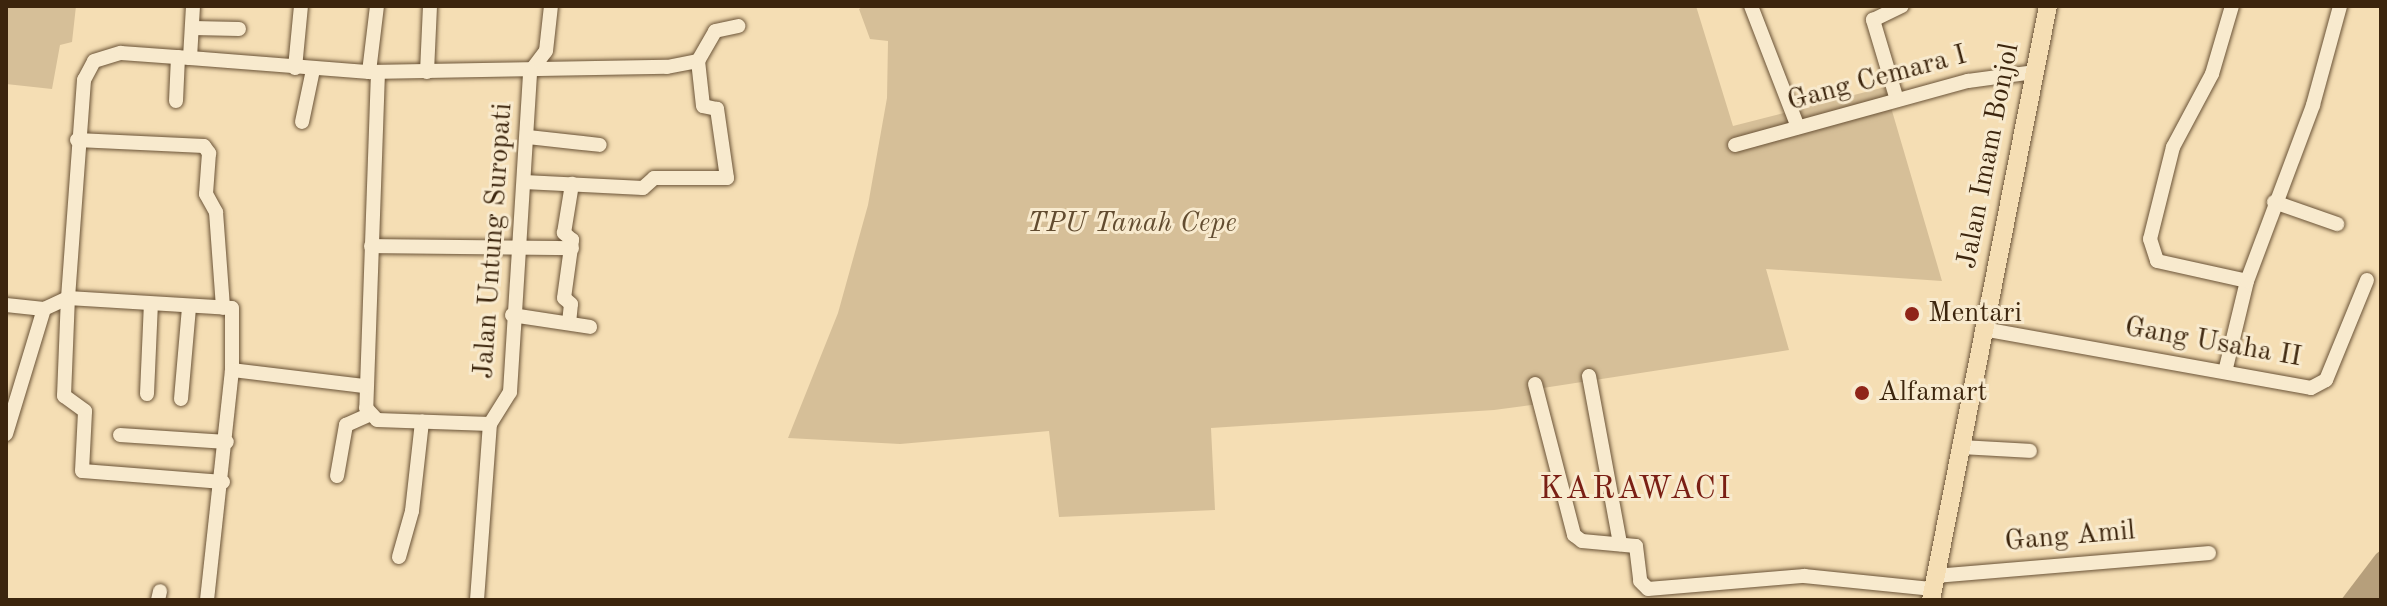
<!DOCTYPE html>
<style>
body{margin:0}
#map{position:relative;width:2387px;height:606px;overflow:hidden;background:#f5deb4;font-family:"Old Standard TT",serif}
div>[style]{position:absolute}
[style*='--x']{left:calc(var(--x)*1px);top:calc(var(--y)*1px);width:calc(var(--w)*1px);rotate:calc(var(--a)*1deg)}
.green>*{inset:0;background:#d6bf98}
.water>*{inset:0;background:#b69f7b}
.roads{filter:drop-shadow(0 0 2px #6a5337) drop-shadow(0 0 2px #6a5337)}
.minor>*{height:14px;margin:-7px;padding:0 7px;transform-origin:7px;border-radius:7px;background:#f8eace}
.major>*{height:18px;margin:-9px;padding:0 9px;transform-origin:9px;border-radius:9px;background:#f5deb4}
.dots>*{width:22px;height:22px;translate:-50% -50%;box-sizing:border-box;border:4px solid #f8eace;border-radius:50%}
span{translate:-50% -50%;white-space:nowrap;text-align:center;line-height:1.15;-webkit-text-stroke:6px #f8eace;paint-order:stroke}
.street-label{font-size:28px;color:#3c250d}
.park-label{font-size:28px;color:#624c30;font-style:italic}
.poi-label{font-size:28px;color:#3c250d}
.left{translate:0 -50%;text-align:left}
.quarter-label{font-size:32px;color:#7a1f14;letter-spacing:2px}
.frame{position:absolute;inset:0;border:8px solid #3c250d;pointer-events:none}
</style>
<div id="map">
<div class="green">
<div style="clip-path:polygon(6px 6px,76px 6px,72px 42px,60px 45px,52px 89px,6px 84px)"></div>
<div style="clip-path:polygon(864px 6px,1696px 6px,1733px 126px,1885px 87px,1942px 281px,1766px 269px,1789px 350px,1543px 388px,1546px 403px,1494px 410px,1211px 428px,1215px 510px,1059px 517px,1049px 431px,900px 444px,788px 438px,838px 313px,868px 205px,887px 98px,888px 41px,870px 39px,859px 9px)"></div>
</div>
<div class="water">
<div style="clip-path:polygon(2381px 550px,2381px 600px,2341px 600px,2376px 554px)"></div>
</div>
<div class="roads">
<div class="minor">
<div style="--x:1751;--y:6;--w:130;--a:68.8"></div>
<div style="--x:2232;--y:6;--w:71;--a:106.4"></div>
<div style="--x:2212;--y:74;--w:83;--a:118.1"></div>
<div style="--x:2173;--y:147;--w:95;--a:104"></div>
<div style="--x:2150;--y:239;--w:23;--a:72"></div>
<div style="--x:2157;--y:261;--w:92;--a:12.5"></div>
<div style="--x:193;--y:28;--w:46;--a:1.2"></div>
<div style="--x:190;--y:58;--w:180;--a:4.5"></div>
<div style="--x:369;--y:72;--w:298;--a:-1"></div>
<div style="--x:667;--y:67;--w:32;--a:-11"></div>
<div style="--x:698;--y:61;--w:34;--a:-60"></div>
<div style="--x:715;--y:31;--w:24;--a:-12"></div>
<div style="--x:295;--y:68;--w:62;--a:-84.5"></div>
<div style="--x:369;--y:72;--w:66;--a:-83.1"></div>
<div style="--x:378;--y:72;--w:336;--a:92"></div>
<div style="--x:366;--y:408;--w:16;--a:47"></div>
<div style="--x:377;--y:420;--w:113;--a:2"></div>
<div style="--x:427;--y:72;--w:66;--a:-87.4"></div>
<div style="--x:530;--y:72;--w:26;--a:-53"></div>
<div style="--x:546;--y:51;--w:45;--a:-83.7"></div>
<div style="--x:1897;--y:100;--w:84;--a:-106.7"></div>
<div style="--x:1873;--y:20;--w:32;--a:-26"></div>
<div style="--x:176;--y:101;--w:44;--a:-87.4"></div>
<div style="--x:302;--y:122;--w:53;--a:-78.1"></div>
<div style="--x:528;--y:137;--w:72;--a:6.3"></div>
<div style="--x:77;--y:140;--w:127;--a:2.7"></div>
<div style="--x:204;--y:146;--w:9;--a:54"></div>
<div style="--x:209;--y:153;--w:41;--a:94.2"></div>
<div style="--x:206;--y:194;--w:21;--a:61"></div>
<div style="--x:216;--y:212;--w:96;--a:85.8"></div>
<div style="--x:1735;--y:145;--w:242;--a:-15.4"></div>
<div style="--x:1968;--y:81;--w:68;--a:-7.7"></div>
<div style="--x:524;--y:182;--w:119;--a:2.9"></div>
<div style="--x:643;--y:188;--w:15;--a:-42"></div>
<div style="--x:654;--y:178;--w:73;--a:0"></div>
<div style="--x:727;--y:178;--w:70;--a:-98.2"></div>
<div style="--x:717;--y:109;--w:14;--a:-168"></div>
<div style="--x:703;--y:106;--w:45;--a:-96.3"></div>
<div style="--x:2274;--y:202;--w:67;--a:19.2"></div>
<div style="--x:371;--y:246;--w:201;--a:0.6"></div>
<div style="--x:6;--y:305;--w:38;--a:6"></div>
<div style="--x:44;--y:309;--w:26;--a:-25"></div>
<div style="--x:68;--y:298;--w:219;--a:-85.8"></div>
<div style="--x:84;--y:80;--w:21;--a:-62"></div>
<div style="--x:94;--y:61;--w:28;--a:-17"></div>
<div style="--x:121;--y:53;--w:69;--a:4.1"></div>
<div style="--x:190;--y:58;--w:52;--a:-86.7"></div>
<div style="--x:512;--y:315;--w:79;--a:8.7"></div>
<div style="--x:569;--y:323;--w:19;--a:-84"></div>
<div style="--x:571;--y:304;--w:9;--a:-139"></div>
<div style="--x:564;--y:298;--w:59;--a:-82.1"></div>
<div style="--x:572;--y:240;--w:11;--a:-139"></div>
<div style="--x:564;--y:233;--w:50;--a:-80.7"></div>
<div style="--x:1983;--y:329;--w:333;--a:10.2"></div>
<div style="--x:2311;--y:388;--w:17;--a:-28"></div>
<div style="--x:2326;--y:380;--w:108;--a:-67.7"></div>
<div style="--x:2225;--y:372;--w:94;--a:-76.4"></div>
<div style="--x:2247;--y:281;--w:188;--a:-69.4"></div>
<div style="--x:2313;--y:105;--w:103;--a:-74.7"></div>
<div style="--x:1589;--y:376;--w:171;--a:79.5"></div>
<div style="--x:1535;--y:384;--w:156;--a:75.5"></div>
<div style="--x:1574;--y:535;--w:10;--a:37"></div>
<div style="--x:1582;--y:541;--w:54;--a:5.3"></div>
<div style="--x:1636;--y:546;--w:35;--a:83"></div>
<div style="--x:1640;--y:581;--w:11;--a:45"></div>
<div style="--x:1648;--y:589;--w:157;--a:-4.8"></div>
<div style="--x:1804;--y:576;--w:130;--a:5.8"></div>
<div style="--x:147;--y:394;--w:90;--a:-87.5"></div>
<div style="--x:181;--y:399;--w:92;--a:-85"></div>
<div style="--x:6;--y:434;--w:131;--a:-73.1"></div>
<div style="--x:120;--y:435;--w:107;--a:3.7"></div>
<div style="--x:1959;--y:447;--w:71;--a:3.2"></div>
<div style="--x:337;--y:476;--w:52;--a:-80"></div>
<div style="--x:346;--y:425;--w:27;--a:-24"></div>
<div style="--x:223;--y:482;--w:141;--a:-175.5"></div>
<div style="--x:82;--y:471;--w:60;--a:-87.1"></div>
<div style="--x:85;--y:411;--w:26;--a:-144"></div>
<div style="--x:64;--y:396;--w:98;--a:-87.7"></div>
<div style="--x:68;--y:298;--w:164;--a:3.5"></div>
<div style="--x:232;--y:308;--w:62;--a:90"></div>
<div style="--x:232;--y:370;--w:134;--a:6.9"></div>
<div style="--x:399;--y:557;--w:48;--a:-74.2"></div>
<div style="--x:412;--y:511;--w:90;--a:-83.6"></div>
<div style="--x:1936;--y:576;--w:274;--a:-4.8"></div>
<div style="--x:158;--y:600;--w:9;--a:-77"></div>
<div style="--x:207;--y:600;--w:231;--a:-83.8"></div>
<div style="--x:477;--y:600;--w:176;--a:-85.8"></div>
<div style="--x:490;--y:424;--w:38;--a:-58"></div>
<div style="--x:510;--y:392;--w:321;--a:-86.4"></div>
</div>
<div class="major">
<div style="--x:1931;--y:600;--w:605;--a:-78.86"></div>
</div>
</div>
<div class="dots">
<div style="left:1912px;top:314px;background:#8f2418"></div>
<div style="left:1862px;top:393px;background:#8f2418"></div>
</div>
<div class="street-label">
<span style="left:1877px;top:79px;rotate:-15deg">Gang Cemara I</span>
<span style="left:1989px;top:156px;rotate:-79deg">Jalan Imam Bonjol</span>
<span style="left:494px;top:241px;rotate:-86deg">Jalan Untung Suropati</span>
<span style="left:2213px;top:343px;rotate:10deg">Gang Usaha II</span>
<span style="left:2070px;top:537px;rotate:-5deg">Gang Amil</span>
</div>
<div class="park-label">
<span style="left:1132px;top:224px">TPU Tanah Cepe</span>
</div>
<div class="poi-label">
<span class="left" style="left:1928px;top:314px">Mentari</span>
<span class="left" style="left:1878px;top:393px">Alfamart</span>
</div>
<div class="quarter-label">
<span style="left:1636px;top:490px">KARAWACI</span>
</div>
<div class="frame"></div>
</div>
